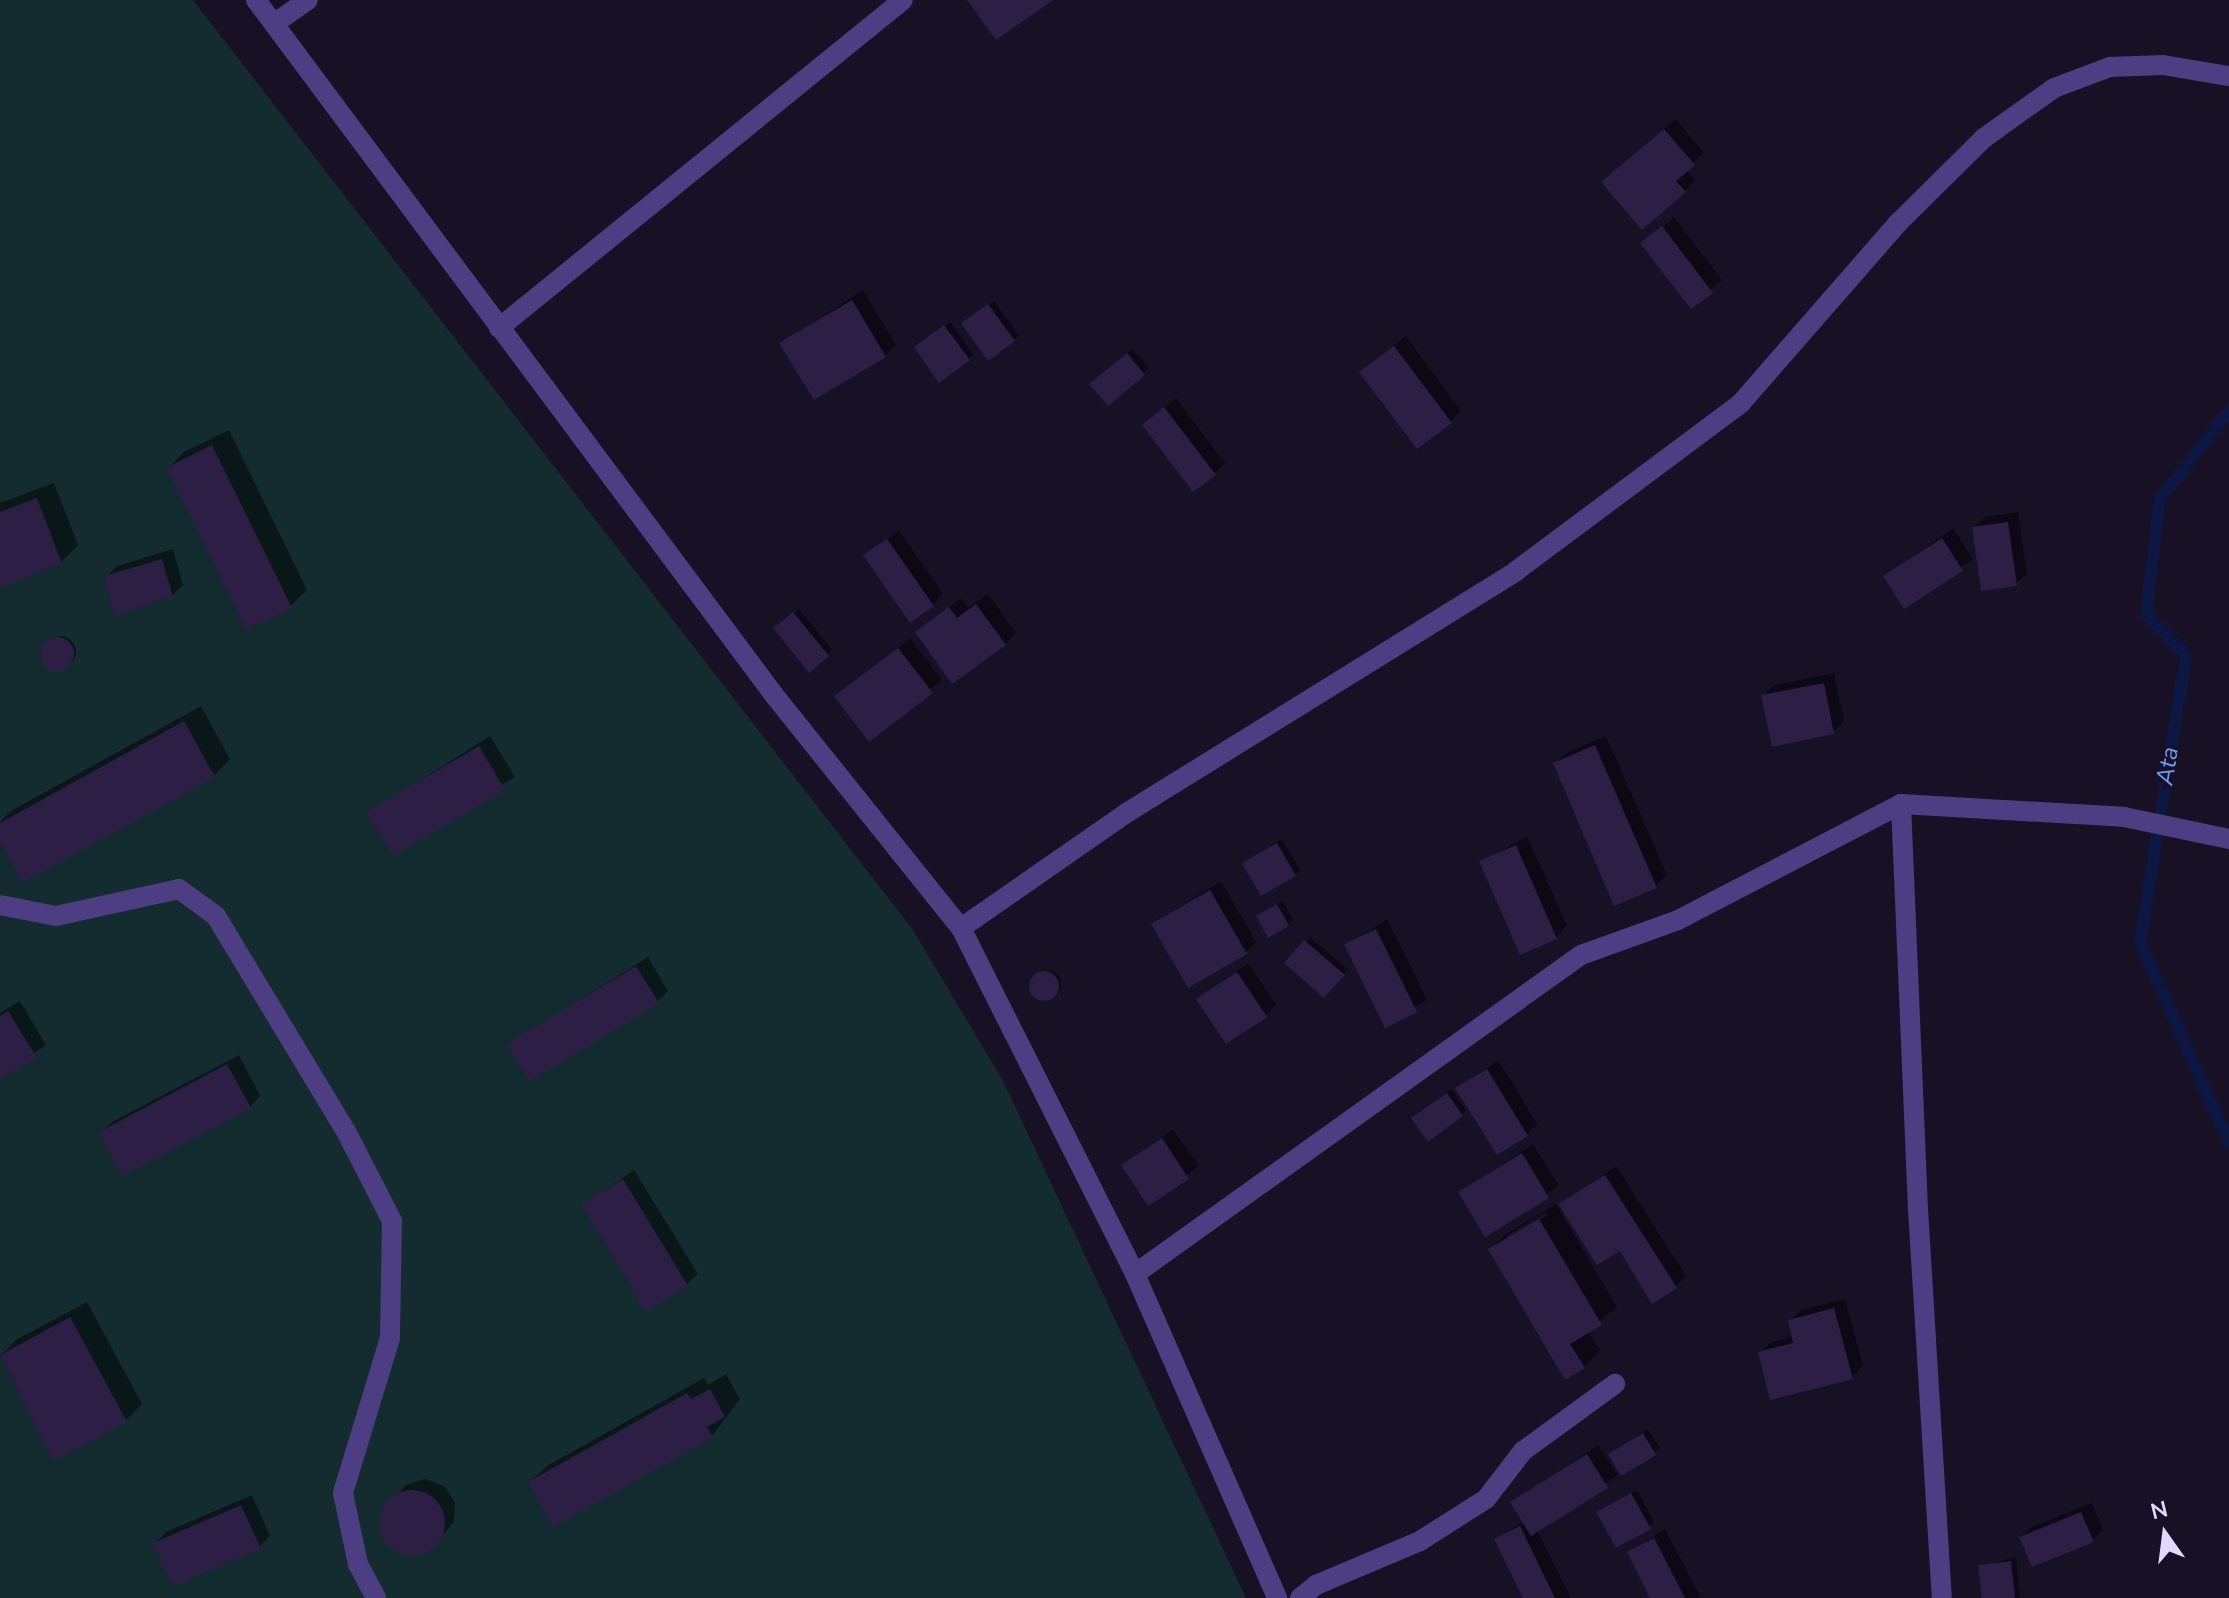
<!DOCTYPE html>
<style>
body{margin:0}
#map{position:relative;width:2229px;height:1598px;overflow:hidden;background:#181126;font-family:"Nunito Sans",sans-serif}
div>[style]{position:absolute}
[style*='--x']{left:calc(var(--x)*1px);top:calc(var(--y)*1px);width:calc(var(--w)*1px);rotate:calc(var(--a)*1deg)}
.green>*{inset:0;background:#142c30}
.shadow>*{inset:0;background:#0007}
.round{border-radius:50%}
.stream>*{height:12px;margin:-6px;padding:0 6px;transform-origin:6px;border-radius:6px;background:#0d1743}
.building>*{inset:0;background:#2d1e46}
.minor>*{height:20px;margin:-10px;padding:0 10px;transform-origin:10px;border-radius:10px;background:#4d3e83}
span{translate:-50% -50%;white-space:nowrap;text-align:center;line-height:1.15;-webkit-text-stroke:7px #181126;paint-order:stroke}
.water-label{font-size:24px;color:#6b9df8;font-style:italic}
.north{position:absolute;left:2125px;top:1494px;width:80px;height:80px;-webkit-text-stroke:6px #181126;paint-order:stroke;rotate:346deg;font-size:22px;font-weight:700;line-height:32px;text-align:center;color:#e3d8fd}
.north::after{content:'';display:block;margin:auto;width:28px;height:36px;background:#e3d8fd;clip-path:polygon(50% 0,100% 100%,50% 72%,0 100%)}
</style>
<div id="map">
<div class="green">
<div style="clip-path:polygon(0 0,193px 0,913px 930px,1002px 1079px,1246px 1598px,0 1598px)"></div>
</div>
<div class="shadow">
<div style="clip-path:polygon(1676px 119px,1704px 153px,1686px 170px,1695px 180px,1685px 191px,1615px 171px)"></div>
<div style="clip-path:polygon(1674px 217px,1722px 280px,1691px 306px,1643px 243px)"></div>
<div style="clip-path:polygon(863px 290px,896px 345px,885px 356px,782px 344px)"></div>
<div style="clip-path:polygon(994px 301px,1019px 335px,1014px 340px,969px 319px)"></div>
<div style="clip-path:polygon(950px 322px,973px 354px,969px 359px,921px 342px)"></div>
<div style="clip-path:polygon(1406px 336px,1461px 411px,1450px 422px,1362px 372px)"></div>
<div style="clip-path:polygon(1132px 349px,1149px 368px,1108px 403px,1097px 379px)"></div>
<div style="clip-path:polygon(1176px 398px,1225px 463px,1214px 474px,1144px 425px)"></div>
<div style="clip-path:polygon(229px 430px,307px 590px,291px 606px,247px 628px,168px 468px,184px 452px)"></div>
<div style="clip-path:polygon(54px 483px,78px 545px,61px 562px,0 585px,0 503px)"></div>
<div style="clip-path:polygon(2018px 512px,2027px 573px,2016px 584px,1974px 527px,1985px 517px)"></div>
<div style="clip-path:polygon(1953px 528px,1973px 559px,1905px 607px,1885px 577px)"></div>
<div style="clip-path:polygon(899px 530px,943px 594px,933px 605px,866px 556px)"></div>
<div style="clip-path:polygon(173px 549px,183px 585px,172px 596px,106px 577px,117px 566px)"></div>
<div style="clip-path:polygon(988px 594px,1016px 633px,1005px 644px,917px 632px,961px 598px,968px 608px)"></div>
<div style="clip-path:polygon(799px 609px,832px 650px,827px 655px,781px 624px)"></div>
<div class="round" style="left:44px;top:636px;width:32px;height:32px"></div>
<div style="clip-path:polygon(910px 638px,942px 680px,869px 739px,837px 697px)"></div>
<div style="clip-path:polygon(1834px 673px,1844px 721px,1833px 732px,1764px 696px,1774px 685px)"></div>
<div style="clip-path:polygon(201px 706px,230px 759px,214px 776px,0 838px,0 822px,11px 811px)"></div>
<div style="clip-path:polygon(490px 736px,515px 777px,393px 853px,369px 813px)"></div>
<div style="clip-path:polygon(1606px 736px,1667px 875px,1656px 886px,1555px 764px,1566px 753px)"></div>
<div style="clip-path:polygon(1527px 836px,1567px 926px,1556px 937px,1482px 862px)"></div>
<div style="clip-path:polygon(1282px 839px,1300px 870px,1295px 875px,1244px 863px)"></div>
<div style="clip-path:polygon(1221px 881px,1256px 942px,1245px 953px,1153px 924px)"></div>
<div style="clip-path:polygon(1283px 901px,1293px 920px,1288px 925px,1258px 916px)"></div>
<div style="clip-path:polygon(1387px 919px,1427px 1000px,1385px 1025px,1346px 945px)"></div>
<div style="clip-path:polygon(1310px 937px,1348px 969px,1324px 995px,1287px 963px)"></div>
<div style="clip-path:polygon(648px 957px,668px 991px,657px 1002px,509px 1045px)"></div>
<div style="clip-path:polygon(1248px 963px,1276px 1005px,1265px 1016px,1199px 1000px)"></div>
<div class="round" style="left:1033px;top:970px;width:28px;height:28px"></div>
<div style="clip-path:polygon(20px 1001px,46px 1045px,0 1077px,0 1013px)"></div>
<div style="clip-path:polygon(239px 1055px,260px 1096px,250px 1107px,101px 1133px,112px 1122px)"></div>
<div style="clip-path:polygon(1498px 1060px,1537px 1124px,1526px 1135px,1458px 1088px)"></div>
<div style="clip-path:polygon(1452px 1089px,1466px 1110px,1462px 1114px,1418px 1113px)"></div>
<div style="clip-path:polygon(1173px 1129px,1199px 1166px,1149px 1203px,1124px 1165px)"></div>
<div style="clip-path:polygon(1533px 1144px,1559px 1186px,1485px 1234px,1460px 1192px)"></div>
<div style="clip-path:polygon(1616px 1166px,1686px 1276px,1676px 1286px,1560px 1205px)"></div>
<div style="clip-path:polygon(634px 1170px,698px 1274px,687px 1284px,583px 1205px)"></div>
<div style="clip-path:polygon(evenodd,1556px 1204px,1617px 1307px,1588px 1331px,1600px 1350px,1584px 1367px,1490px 1249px,1507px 1233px,1556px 1204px,1546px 1212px,1548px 1215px,1506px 1240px,1506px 1236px,1546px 1212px)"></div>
<div style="clip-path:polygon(1845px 1299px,1863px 1366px,1852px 1377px,1760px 1353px,1771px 1342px,1794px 1336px,1790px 1320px,1801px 1310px)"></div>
<div style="clip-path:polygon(87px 1302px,142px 1404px,126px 1420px,54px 1458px,0 1356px,16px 1340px)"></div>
<div style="clip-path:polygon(726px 1374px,740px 1399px,712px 1436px,530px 1482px,547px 1466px,704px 1378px,708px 1385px)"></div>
<div style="clip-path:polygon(1648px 1429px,1660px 1448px,1622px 1473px,1616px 1449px)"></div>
<div style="clip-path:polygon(1598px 1445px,1618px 1475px,1537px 1530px,1571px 1598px,1525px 1598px,1496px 1540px,1524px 1521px,1512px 1503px)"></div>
<div style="clip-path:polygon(425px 1479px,444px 1486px,455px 1502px,454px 1522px,430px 1550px,411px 1555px,392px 1548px,381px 1532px,382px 1512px,406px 1485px)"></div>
<div style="clip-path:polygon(1637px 1490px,1654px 1522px,1649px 1527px,1599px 1512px)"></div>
<div style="clip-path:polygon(252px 1495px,270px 1536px,259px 1547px,156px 1543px,166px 1532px)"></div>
<div style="clip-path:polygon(2092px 1503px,2103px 1530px,2092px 1540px,2022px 1537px,2032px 1527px)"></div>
<div style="clip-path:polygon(1665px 1529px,1701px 1598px,1652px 1598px,1629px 1553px)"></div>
<div style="clip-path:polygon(2016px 1557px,2020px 1598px,1984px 1598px,1980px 1566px)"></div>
</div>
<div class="stream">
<div style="--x:2229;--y:411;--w:112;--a:128.1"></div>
<div style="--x:2160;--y:499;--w:116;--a:96.9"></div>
<div style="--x:2146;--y:614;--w:57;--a:45.7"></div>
<div style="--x:2186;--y:655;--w:291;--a:99.1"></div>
<div style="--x:2140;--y:942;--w:220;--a:66.1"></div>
</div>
<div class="building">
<div style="clip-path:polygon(967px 0,1053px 0,996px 40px)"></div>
<div style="clip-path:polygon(1664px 129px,1695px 165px,1676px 181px,1686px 192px,1642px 230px,1601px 182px)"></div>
<div style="clip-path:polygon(1662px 226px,1713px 293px,1691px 309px,1640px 243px)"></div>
<div style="clip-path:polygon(852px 300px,886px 357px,814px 400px,779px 343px)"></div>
<div style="clip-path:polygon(988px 304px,1015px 341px,988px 361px,961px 323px)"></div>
<div style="clip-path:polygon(944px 325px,970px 360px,939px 383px,914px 347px)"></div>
<div style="clip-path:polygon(1394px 346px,1452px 423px,1417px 449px,1359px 372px)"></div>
<div style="clip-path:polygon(1127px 353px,1145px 375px,1108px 406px,1089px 384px)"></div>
<div style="clip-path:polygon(1164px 407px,1216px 475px,1193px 492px,1142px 425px)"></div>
<div style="clip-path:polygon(212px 445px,292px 608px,246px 630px,166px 468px)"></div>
<div style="clip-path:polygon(37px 498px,62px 564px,0 587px,0 512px)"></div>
<div style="clip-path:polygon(2008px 522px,2017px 586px,1981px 591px,1972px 527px)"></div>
<div style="clip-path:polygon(1942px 538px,1963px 571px,1904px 609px,1883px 576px)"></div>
<div style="clip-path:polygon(887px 539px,934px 606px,910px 623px,863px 555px)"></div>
<div style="clip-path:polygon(162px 559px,173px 597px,115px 615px,104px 576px)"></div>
<div style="clip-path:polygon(976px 604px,1006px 645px,952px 684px,915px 632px,949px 607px,957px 618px)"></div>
<div style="clip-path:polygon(793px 612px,829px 656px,809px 673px,773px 628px)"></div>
<div class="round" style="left:40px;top:637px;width:34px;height:34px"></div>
<div style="clip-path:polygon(898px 648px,933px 693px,869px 742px,834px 696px)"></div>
<div style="clip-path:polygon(1824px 683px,1834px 734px,1772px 747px,1761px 695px)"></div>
<div style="clip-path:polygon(184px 721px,215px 777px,22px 883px,0 842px,0 823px)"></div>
<div style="clip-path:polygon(1595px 745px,1657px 888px,1614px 906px,1553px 763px)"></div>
<div style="clip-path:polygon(479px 746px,505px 790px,393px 856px,366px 812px)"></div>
<div style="clip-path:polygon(1277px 843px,1296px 876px,1261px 896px,1242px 863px)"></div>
<div style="clip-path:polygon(1516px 845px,1557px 939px,1520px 955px,1479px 861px)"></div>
<div style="clip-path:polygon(1210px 890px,1247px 954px,1188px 988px,1151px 924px)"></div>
<div style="clip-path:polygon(1277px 904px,1289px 926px,1268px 938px,1256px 916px)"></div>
<div style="clip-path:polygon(1376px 929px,1417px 1012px,1385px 1028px,1344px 944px)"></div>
<div style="clip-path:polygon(1304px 940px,1345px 975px,1324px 998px,1284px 963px)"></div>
<div style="clip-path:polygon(636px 966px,659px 1003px,529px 1082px,507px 1044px)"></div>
<div class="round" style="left:1029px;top:971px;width:30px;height:30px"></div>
<div style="clip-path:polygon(1237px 972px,1267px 1017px,1226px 1044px,1196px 999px)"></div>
<div style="clip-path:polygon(8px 1011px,37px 1058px,0 1079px,0 1016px)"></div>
<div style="clip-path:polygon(227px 1064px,251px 1108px,122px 1176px,99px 1132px)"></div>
<div style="clip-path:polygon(1487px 1069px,1528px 1136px,1497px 1155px,1455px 1088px)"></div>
<div style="clip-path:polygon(1447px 1093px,1463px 1116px,1428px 1142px,1411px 1118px)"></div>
<div style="clip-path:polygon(1162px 1138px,1189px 1179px,1148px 1206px,1121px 1165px)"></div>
<div style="clip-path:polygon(1522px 1153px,1549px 1198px,1485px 1237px,1458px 1192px)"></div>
<div style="clip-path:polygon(1605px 1175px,1677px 1288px,1652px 1304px,1620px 1251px,1597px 1265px,1558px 1204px)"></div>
<div style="clip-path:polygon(623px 1179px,688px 1286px,646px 1311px,581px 1204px)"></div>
<div style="clip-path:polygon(1539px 1219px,1602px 1325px,1570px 1344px,1585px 1368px,1565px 1380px,1488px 1249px)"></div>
<div style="clip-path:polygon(1834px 1308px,1853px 1379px,1770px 1400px,1758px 1352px,1793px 1343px,1788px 1320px)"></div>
<div style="clip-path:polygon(70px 1317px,127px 1422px,53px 1461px,0 1355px)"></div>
<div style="clip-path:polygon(710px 1389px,725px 1417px,707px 1427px,713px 1437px,553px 1527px,528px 1482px,687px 1393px,691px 1399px)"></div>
<div style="clip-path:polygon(1643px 1433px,1656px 1455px,1621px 1476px,1608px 1454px)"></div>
<div style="clip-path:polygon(1587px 1454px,1608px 1488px,1531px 1536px,1510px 1502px)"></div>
<div class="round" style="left:379px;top:1490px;width:66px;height:66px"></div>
<div style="clip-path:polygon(1631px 1493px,1651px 1529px,1616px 1548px,1596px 1512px)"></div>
<div style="clip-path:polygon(241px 1505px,261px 1549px,172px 1586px,153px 1543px)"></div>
<div style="clip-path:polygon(2081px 1512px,2094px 1542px,2032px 1567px,2019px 1537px)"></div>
<div style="clip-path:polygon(1520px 1526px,1555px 1598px,1523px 1598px,1494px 1539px)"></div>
<div style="clip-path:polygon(1654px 1538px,1685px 1598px,1650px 1598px,1627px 1552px)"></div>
<div style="clip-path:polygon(2011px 1561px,2015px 1598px,1982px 1598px,1978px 1565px)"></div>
</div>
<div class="minor">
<div style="--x:256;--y:0;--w:867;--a:53.3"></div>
<div style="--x:774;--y:695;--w:299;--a:51.3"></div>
<div style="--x:961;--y:928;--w:387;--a:63.3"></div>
<div style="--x:1135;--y:1274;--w:354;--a:66.3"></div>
<div style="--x:275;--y:23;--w:40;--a:-34.9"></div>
<div style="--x:499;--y:328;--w:520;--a:-39.07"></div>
<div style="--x:1901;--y:804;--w:405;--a:87.6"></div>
<div style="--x:1918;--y:1209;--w:390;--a:86.5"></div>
<div style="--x:0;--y:905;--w:57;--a:11.1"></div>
<div style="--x:56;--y:916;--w:126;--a:-12.4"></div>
<div style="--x:179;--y:889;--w:46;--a:36.1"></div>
<div style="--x:216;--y:916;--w:256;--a:58.9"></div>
<div style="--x:348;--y:1135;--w:97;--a:62.9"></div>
<div style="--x:392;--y:1221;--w:117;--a:91"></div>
<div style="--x:390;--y:1338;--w:162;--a:106.9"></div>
<div style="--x:343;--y:1493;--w:73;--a:78.1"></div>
<div style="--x:358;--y:1564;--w:38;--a:62"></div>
<div style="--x:961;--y:928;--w:203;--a:-34.8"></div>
<div style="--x:1128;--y:812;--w:457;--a:-31.8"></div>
<div style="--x:1516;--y:571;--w:281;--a:-36.7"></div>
<div style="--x:1741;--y:403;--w:239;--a:-48.9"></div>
<div style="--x:1898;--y:223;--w:121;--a:-44.7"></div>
<div style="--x:1984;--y:138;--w:86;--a:-35.5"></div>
<div style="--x:2054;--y:88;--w:60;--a:-20.6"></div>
<div style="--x:2110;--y:67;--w:53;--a:-2.2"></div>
<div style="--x:2163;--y:65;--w:67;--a:9.5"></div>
<div style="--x:1135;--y:1274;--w:548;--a:-35.57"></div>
<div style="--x:1581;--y:955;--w:103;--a:-19.8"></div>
<div style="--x:1678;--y:920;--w:251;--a:-27.5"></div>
<div style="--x:1901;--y:804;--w:223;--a:3.3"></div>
<div style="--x:2124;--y:817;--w:107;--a:11.8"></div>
<div style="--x:1300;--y:1598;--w:21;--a:-39"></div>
<div style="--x:1316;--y:1585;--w:113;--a:-22.9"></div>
<div style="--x:1420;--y:1541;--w:78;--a:-32.5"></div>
<div style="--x:1486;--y:1499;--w:61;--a:-52.4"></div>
<div style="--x:1523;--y:1451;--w:114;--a:-36.1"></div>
</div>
<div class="water-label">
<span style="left:2168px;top:766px;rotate:-81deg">Ata</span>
</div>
<div class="north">N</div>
</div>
